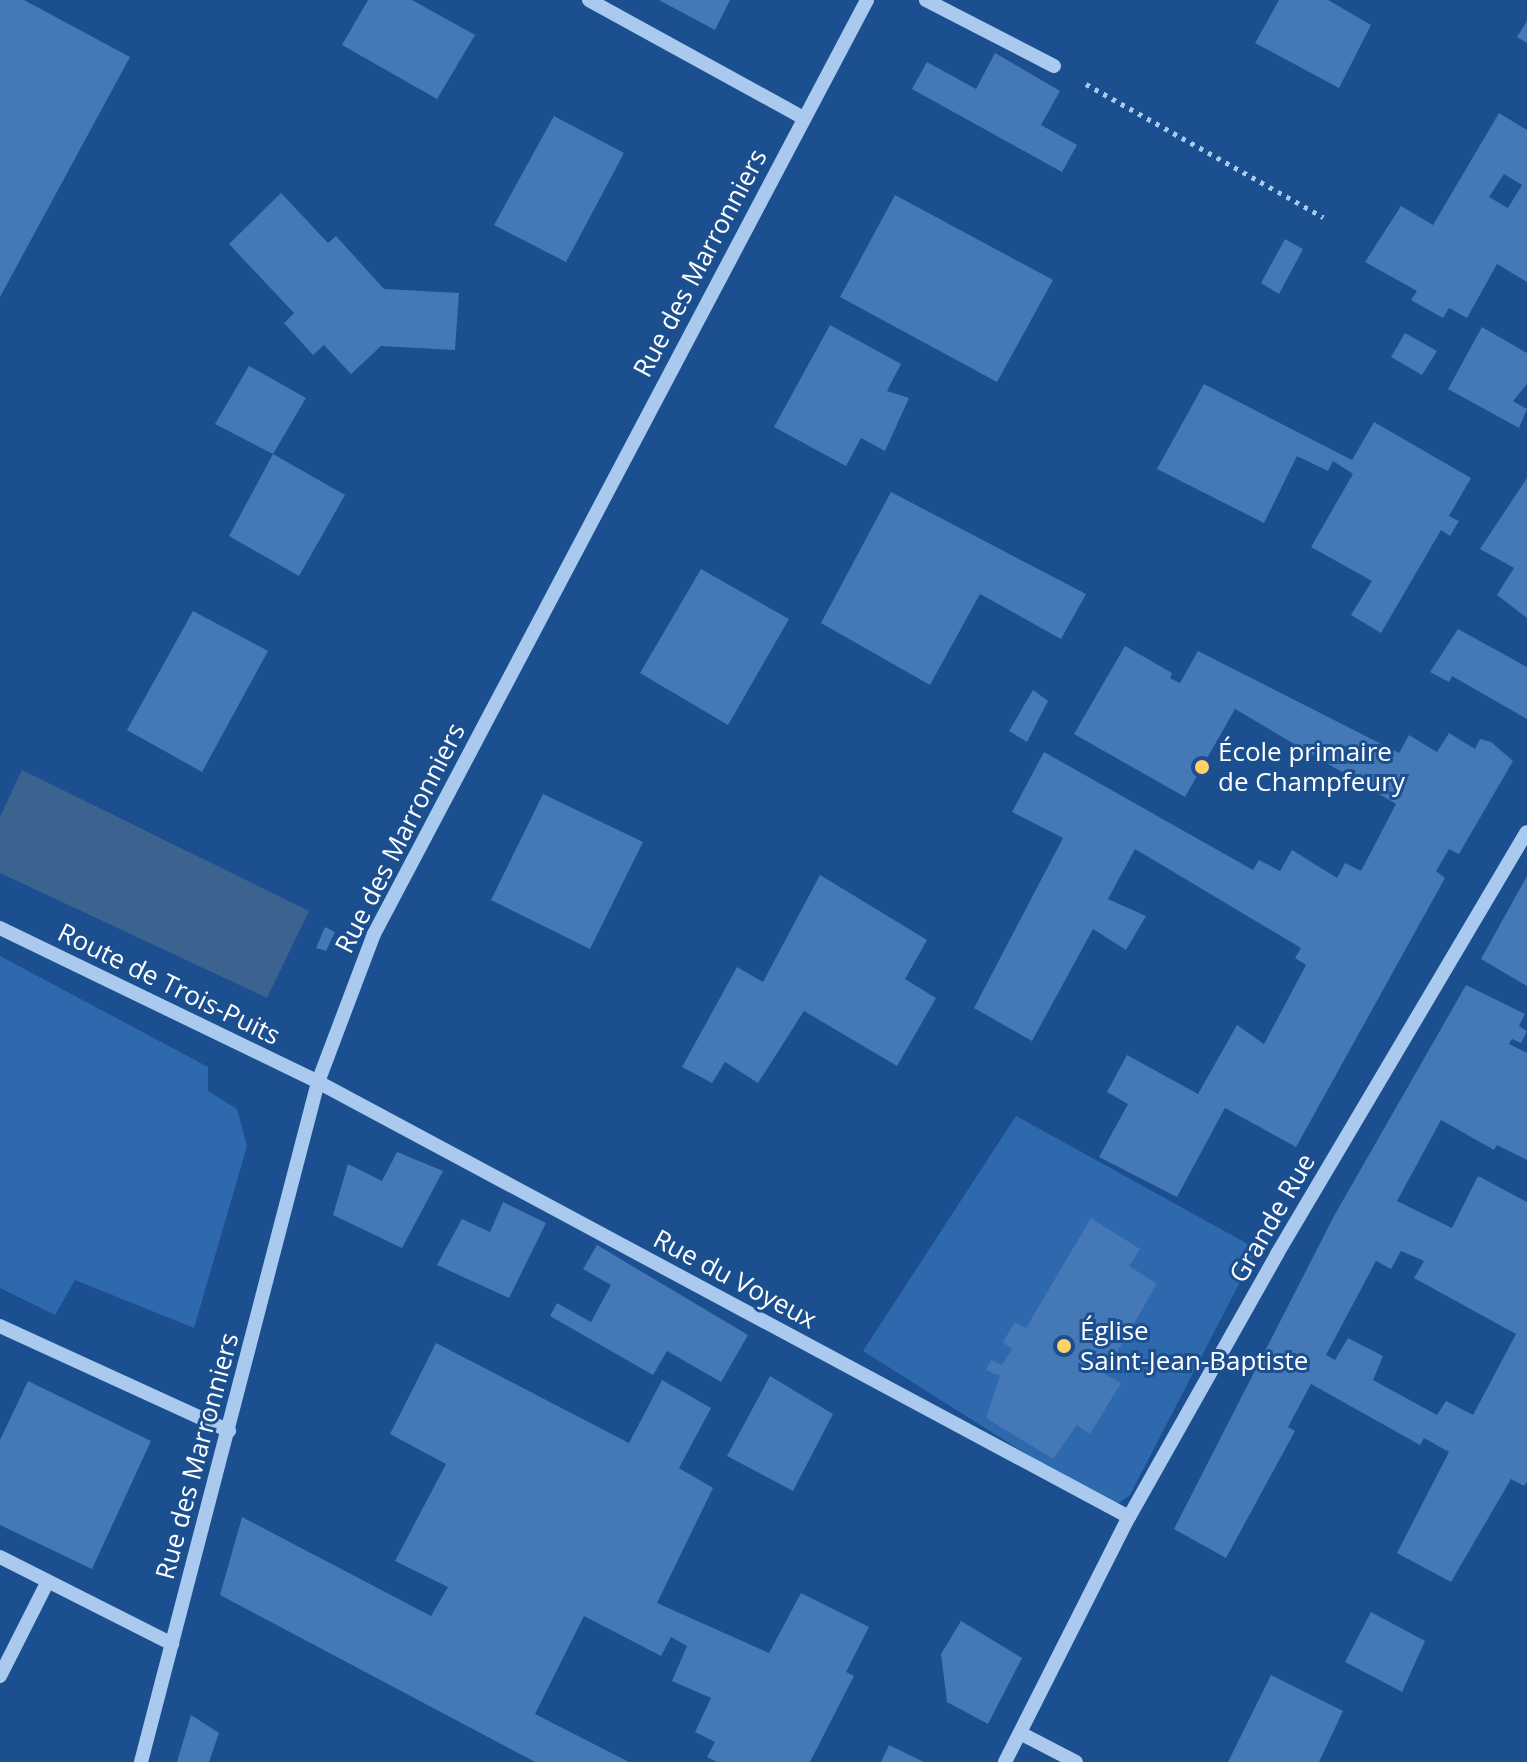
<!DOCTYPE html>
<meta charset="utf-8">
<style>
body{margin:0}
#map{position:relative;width:1527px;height:1762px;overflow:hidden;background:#1b4f8f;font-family:"Open Sans",sans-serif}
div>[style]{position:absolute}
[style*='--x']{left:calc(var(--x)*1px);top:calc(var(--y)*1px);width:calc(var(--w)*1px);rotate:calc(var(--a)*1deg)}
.green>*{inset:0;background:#2e69ad}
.water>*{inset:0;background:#3c6290}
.building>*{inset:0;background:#4478b7}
.path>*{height:5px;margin-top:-2.5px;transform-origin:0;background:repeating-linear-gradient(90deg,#a9c9ee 0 4px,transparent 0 10px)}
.minor>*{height:14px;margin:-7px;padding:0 7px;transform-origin:7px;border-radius:7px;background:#a9c9ee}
.dots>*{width:22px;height:22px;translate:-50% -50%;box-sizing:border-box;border:4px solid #1b4f8f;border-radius:50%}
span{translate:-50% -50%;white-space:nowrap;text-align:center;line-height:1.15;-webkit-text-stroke:6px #1b4f8f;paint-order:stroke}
.street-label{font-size:26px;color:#fff}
.poi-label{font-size:26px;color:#fff}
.left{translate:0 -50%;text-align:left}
</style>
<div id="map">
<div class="green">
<div style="clip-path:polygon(0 956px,208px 1067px,208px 1091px,237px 1109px,247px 1146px,194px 1328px,75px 1280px,55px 1315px,0 1288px)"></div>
<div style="clip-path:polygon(1016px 1116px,1257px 1249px,1130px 1495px,1112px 1508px,863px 1351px)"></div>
</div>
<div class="water">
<div style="clip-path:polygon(22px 770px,309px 911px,267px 998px,0 873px,0 817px)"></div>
</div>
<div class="building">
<div style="clip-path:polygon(0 0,24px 0,130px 57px,0 297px)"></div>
<div style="clip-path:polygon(368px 0,412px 0,475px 35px,437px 99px,342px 45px)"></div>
<div style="clip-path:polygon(659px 0,730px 0,715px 30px)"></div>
<div style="clip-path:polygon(1279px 0,1328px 0,1371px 25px,1339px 88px,1255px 43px)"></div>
<div style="clip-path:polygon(1527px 21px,1527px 43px,1517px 37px)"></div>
<div style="clip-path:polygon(995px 53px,1060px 91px,1041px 125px,1077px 145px,1062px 172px,912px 89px,927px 62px,976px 89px)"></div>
<div style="clip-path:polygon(evenodd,1499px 113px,1527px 130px,1527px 282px,1497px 264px,1467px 318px,1449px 308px,1443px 318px,1411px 300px,1417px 291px,1365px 262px,1401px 206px,1433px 225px,1499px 113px,1504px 174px,1522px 185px,1508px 208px,1489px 197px,1504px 174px)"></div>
<div style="clip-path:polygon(554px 116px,624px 153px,566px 262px,494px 225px)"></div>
<div style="clip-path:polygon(281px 193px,328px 243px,336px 236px,384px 289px,459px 293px,455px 350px,381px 346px,351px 374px,324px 345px,313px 355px,284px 323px,294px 313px,229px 244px)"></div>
<div style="clip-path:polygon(895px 195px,1053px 280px,997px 382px,840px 297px)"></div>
<div style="clip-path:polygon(1285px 239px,1303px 249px,1279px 294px,1261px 283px)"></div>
<div style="clip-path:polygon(830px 325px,901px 364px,887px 391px,909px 398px,885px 451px,861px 438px,846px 466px,774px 427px)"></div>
<div style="clip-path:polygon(1482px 327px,1527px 353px,1527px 384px,1513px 401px,1527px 409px,1519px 428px,1448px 389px)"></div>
<div style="clip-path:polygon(1405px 333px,1437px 351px,1422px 375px,1391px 357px)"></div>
<div style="clip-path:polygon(249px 366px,306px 398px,273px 454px,215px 424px)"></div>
<div style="clip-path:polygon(1204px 384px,1352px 460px,1374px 422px,1471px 478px,1449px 516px,1459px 521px,1450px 536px,1441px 530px,1381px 633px,1351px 615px,1372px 581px,1311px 547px,1353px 474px,1333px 461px,1328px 471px,1297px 456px,1264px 523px,1157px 469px)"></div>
<div style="clip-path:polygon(273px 454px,345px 495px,299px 576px,229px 536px)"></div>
<div style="clip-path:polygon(1527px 478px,1527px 618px,1497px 595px,1514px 568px,1480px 549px)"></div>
<div style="clip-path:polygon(891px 492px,1086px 594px,1061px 639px,980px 594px,930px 685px,821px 623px)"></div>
<div style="clip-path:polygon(701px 569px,789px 619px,728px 725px,640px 673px)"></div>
<div style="clip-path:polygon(193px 611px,268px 651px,202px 772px,127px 730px)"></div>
<div style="clip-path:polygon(1458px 629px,1527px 667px,1527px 719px,1452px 676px,1449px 682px,1430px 672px)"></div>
<div style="clip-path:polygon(1125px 646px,1172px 673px,1170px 678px,1180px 683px,1198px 651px,1399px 753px,1409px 735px,1437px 752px,1449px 733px,1475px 749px,1480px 739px,1491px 742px,1513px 761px,1459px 854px,1449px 849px,1436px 871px,1445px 878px,1296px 1147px,1225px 1108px,1177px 1197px,1099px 1157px,1128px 1104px,1107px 1092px,1127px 1055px,1198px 1094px,1237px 1025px,1264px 1044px,1306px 965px,1295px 958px,1301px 948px,1135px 849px,1108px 899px,1146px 916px,1126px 950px,1093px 929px,1032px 1041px,974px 1008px,1063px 838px,1012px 812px,1044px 752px,1253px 870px,1259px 860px,1280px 871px,1292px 850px,1337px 878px,1345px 863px,1361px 871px,1396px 804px,1235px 709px,1185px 797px,1074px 734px)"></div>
<div style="clip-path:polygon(1033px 690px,1048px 701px,1027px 742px,1009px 731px)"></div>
<div style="clip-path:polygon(543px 794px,643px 842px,590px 949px,491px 900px)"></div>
<div style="clip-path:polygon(820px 875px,927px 940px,905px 979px,936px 998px,897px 1066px,804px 1011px,758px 1083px,725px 1062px,712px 1083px,682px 1067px,737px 967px,763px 982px)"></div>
<div style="clip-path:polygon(1527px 876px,1527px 986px,1481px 959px)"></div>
<div style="clip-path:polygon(325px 927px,335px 932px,326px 951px,316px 948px)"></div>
<div style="clip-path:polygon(evenodd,1466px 985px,1525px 1014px,1519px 1026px,1527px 1031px,1521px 1043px,1512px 1039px,1509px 1044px,1527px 1053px,1527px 1160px,1497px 1145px,1494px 1150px,1441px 1120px,1397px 1201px,1452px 1228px,1478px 1176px,1527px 1202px,1527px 1482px,1524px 1486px,1511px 1479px,1451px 1582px,1397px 1553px,1449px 1452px,1424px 1438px,1420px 1445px,1311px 1384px,1288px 1427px,1295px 1431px,1226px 1558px,1174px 1529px,1334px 1216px,1466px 985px,1401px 1251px,1424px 1261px,1414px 1278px,1516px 1334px,1473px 1415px,1446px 1401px,1437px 1415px,1373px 1380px,1383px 1356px,1348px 1338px,1335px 1360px,1326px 1355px,1376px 1261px,1391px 1269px,1401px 1251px)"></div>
<div style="clip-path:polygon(397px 1152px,443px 1171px,402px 1248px,333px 1215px,348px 1164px,382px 1181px)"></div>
<div style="clip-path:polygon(503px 1202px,546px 1223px,509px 1298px,437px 1265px,462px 1219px,490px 1232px)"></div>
<div style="clip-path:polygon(1091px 1218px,1140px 1249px,1129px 1266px,1157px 1284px,1104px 1374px,1121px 1383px,1090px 1434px,1077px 1425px,1053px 1459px,986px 1418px,1000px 1376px,986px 1370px,991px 1360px,1002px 1365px,1012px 1349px,1003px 1342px,1015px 1322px,1026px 1328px)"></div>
<div style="clip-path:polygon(597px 1245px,748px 1335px,721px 1382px,667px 1351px,653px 1375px,550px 1316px,557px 1303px,591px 1322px,611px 1285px,583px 1269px)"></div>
<div style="clip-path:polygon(436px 1343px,629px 1443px,662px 1380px,711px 1408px,679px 1468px,713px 1488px,657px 1603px,769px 1653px,801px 1593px,869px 1627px,846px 1672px,854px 1676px,810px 1762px,717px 1762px,707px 1757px,715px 1742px,695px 1732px,711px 1698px,672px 1681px,687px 1646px,671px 1637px,661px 1656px,584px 1616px,535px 1714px,629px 1762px,535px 1762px,220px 1595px,242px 1517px,431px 1616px,448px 1587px,395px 1561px,446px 1464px,390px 1434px)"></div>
<div style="clip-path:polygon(770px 1376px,833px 1414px,793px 1491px,727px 1456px)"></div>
<div style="clip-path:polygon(28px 1381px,151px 1441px,92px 1569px,0 1525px,0 1440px)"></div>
<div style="clip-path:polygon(1371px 1612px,1425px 1641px,1402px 1692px,1345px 1662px)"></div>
<div style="clip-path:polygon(961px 1621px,1022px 1658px,988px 1724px,947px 1702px,941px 1654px)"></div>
<div style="clip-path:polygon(1271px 1675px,1343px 1711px,1319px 1762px,1228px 1762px)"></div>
<div style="clip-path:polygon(191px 1715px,219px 1733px,209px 1762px,177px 1762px)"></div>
<div style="clip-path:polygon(889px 1745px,924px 1762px,881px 1762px)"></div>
</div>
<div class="path">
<div style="--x:1086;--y:84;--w:272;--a:29.3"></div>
</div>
<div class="minor">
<div style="--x:589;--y:0;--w:245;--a:28.8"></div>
<div style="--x:926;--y:0;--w:144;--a:27.3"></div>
<div style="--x:0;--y:928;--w:353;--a:25.8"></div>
<div style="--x:318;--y:1082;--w:920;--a:28.21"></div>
<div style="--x:0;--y:1326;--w:252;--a:24.6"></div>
<div style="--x:0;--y:1557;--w:193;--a:26.8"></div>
<div style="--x:0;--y:1676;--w:106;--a:-63.2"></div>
<div style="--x:1020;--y:1733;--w:63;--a:27.4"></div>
<div style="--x:141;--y:1762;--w:703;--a:-75.41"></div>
<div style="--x:318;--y:1082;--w:158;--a:-69.3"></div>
<div style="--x:374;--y:934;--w:1056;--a:-62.17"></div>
<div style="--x:1005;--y:1762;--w:275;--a:-63.2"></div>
<div style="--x:1129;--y:1517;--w:302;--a:-60.6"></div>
<div style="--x:1277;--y:1254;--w:490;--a:-59.4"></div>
</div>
<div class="dots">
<div style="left:1202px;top:767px;background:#ffd166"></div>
<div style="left:1064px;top:1346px;background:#ffd166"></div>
</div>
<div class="street-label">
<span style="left:700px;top:263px;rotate:-62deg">Rue des Marronniers</span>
<span style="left:400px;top:838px;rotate:-63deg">Rue des Marronniers</span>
<span style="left:169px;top:984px;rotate:26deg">Route de Trois-Puits</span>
<span style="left:1272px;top:1218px;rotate:-60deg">Grande Rue</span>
<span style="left:735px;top:1279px;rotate:28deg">Rue du Voyeux</span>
<span style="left:197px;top:1456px;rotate:-75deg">Rue des Marronniers</span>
</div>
<div class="poi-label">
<span class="left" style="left:1218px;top:767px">École primaire<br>de Champfeury</span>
<span class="left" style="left:1080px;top:1346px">Église<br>Saint-Jean-Baptiste</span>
</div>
</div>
